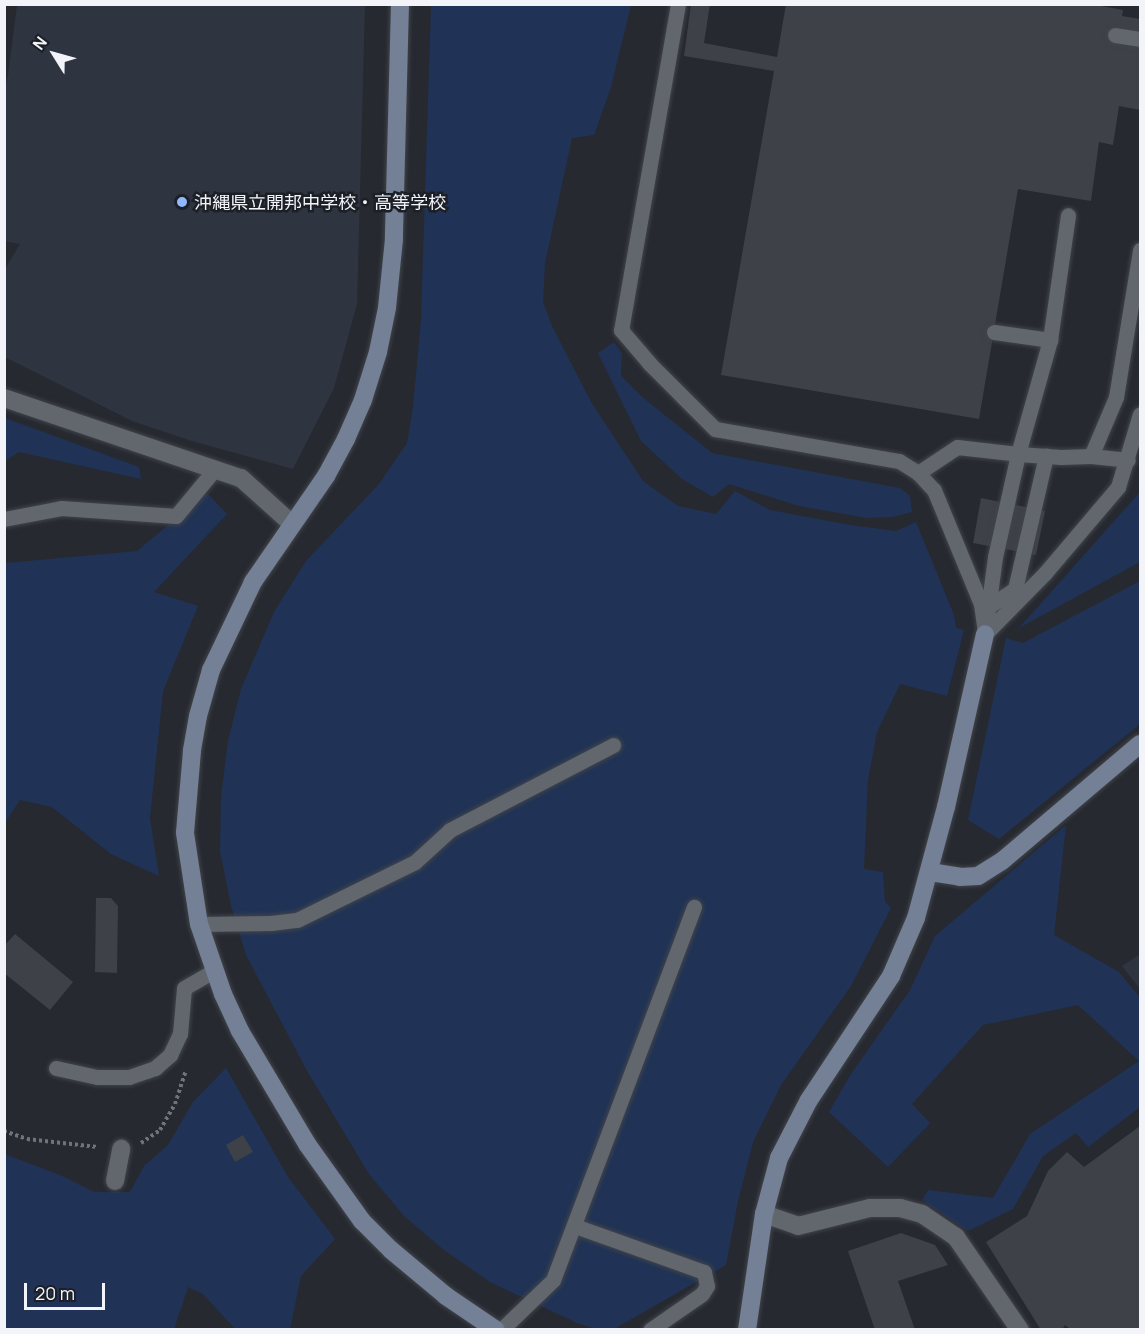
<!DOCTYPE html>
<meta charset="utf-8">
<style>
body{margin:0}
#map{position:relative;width:1145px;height:1334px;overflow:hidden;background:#262930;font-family:Manrope,"Noto Sans JP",sans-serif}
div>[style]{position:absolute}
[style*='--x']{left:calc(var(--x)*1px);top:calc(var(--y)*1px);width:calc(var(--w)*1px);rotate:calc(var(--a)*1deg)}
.built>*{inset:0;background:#2e3540}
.green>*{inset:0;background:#203356}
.building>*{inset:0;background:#3e4148}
.path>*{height:4px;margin-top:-2px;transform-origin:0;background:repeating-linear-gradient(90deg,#707379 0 3px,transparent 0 6px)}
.roads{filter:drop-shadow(0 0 2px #41444a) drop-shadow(0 0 2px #41444a)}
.lane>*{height:15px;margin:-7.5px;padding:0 7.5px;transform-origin:7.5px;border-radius:7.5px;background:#62676e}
.street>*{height:18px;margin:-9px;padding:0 9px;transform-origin:9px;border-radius:9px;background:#62676e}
.secondary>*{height:18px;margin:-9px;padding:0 9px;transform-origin:9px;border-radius:9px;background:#748095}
.dots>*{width:16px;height:16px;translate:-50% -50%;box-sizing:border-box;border:3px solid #1c2026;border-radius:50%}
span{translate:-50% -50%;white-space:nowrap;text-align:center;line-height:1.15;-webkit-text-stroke:5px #1c2026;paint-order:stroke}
.poi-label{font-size:18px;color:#f2f4f9}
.left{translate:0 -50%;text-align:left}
.frame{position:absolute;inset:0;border:6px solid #f2f4f9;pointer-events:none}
.north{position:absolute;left:24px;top:24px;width:60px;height:60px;-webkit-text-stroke:4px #1c2026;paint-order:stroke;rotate:307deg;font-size:16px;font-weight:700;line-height:24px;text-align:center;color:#f2f4f9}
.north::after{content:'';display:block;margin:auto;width:21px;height:27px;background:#f2f4f9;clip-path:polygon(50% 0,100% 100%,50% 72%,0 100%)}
.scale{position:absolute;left:24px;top:1283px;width:81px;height:27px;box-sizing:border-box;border:3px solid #f2f4f9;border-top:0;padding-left:8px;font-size:18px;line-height:21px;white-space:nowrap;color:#f2f4f9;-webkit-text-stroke:4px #1c2026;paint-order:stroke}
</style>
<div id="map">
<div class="built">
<div style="clip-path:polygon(17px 5px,365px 5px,357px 304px,334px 388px,293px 469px,192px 441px,132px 421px,5px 357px,5px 269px,20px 244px,4px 241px,5px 87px,8px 76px)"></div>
<div style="clip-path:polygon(1140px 954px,1140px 989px,1122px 966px)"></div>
</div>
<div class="green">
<div style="clip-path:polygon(431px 5px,631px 5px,611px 87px,594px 135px,572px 138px,545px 263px,543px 302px,552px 326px,591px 402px,643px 481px,678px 506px,716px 514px,735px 491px,770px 510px,850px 525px,896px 531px,916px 522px,954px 615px,956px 628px,964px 630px,947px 696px,900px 684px,877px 732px,868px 780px,864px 869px,883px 872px,885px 902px,891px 908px,851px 986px,781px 1085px,753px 1142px,738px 1201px,726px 1265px,614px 1329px,596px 1329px,577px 1323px,490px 1282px,444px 1250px,404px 1216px,369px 1174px,306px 1069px,246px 955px,231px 906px,220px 851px,221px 797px,228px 741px,241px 689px,274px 612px,306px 561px,379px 484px,407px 443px,413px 407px,421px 319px)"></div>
<div style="clip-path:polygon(614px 342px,622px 353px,621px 376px,641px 396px,712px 453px,900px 488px,910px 496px,912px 512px,892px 517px,867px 518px,799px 506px,729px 484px,713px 497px,682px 479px,641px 441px,598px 353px)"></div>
<div style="clip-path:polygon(5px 418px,139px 467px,141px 479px,19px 452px,5px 461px)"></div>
<div style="clip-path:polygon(1140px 492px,1140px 562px,1019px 628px)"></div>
<div style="clip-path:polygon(207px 493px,227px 514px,154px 592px,198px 606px,163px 691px,150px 818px,159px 876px,111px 854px,52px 807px,20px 800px,5px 823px,5px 563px,137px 551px)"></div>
<div style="clip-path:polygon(1140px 581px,1140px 724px,999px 839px,968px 820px,1006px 638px,1023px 643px)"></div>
<div style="clip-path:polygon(1066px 825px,1054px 935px,1119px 972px,1140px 998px,1140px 1107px,1088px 1147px,1076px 1133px,1043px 1156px,1013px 1209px,968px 1231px,922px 1200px,928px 1190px,993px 1198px,1030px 1134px,1139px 1061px,1078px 1005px,983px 1025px,912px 1104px,930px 1123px,888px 1167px,829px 1112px,851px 1074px,910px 990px,935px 936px)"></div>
<div style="clip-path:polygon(226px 1068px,288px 1177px,335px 1239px,301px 1276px,290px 1329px,235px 1329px,203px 1294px,188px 1287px,174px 1329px,5px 1329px,4px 1154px,60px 1175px,94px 1192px,130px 1192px,144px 1166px,168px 1145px,193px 1102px)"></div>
</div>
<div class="building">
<div style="clip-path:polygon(691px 4px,710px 4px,704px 43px,777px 57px,786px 4px,1091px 4px,1123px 10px,1122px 16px,1140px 19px,1140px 110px,1119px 106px,1113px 145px,1099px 142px,1091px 201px,1018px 189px,979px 419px,721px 375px,774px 71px,684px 56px)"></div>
<div style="clip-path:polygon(981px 498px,1045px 511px,1036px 555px,973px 543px)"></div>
<div style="clip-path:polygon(96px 898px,111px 898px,118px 906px,117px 973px,95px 972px)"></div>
<div style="clip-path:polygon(15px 934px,73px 982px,50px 1010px,4px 973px,4px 946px)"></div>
<div style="clip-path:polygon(1140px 1126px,1140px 1330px,1071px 1330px,1065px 1325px,1062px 1330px,1041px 1330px,986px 1242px,1027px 1216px,1048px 1171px,1067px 1152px,1084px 1167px)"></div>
<div style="clip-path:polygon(243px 1135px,253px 1152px,235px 1162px,226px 1145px)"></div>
<div style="clip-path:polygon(901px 1233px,935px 1245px,948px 1265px,898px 1281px,915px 1330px,875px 1330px,848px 1251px)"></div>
</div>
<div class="path">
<div style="--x:4;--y:1131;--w:24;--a:19"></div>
<div style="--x:27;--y:1139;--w:71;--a:6.4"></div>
<div style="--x:141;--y:1143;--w:23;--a:-34"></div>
<div style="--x:160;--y:1130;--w:30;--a:-60"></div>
<div style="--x:175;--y:1104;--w:35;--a:-72"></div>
</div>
<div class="roads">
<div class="lane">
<div style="--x:678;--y:4;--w:331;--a:99.9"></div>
<div style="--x:621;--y:330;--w:45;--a:49.5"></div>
<div style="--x:650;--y:364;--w:92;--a:45"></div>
<div style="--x:715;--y:429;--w:187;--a:9.9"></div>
<div style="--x:899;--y:461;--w:22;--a:32"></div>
<div style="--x:918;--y:473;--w:23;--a:47"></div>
<div style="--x:934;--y:490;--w:123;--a:67.6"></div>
<div style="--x:981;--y:604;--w:30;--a:82"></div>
<div style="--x:1115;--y:35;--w:25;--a:9"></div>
<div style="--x:994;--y:332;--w:57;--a:8.1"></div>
<div style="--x:1091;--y:456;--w:64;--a:-67"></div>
<div style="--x:1116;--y:397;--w:149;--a:-80.7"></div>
<div style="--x:918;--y:473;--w:47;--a:-33.7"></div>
<div style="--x:957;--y:447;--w:61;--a:6.5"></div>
<div style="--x:1018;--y:454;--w:43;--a:4"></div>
<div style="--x:1061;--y:457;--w:30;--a:-2"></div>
<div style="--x:1091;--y:456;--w:37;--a:6"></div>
<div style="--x:4;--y:519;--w:58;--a:-10.9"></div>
<div style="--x:61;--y:508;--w:115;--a:4"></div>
<div style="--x:176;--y:516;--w:60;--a:-50.4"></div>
<div style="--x:988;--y:607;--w:32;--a:-34"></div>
<div style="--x:1015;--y:589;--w:137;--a:-76.9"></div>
<div style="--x:987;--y:617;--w:61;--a:-82.4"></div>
<div style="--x:995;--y:557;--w:106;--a:-77.4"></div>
<div style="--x:1018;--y:454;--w:118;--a:-74.3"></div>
<div style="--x:1050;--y:340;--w:126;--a:-81.8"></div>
<div style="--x:985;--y:634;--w:86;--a:-45.5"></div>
<div style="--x:1045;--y:573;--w:113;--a:-49.7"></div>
<div style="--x:1118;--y:487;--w:76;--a:-73.2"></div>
<div style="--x:199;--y:924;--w:72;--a:-0.8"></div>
<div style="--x:271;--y:923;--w:26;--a:-7"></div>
<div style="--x:297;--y:920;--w:131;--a:-26.2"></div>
<div style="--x:415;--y:862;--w:47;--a:-42.4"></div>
<div style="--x:450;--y:830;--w:184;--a:-27.5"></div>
<div style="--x:56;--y:1068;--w:42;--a:12.4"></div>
<div style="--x:97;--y:1077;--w:32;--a:0"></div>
<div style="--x:129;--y:1077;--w:28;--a:-19"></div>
<div style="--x:155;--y:1068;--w:20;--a:-41"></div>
<div style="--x:170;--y:1055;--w:23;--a:-65"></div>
<div style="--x:180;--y:1034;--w:46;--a:-85"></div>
<div style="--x:184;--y:988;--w:34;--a:-30"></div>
<div style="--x:575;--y:1226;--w:137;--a:19.6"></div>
<div style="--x:704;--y:1272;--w:14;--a:78"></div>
<div style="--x:707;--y:1286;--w:9;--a:122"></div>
<div style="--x:702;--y:1294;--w:63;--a:145.3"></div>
<div style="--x:501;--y:1330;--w:72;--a:-43.9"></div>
<div style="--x:553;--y:1280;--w:399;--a:-69.3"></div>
</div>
<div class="street">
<div style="--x:4;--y:398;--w:250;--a:18.7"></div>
<div style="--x:241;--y:478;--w:67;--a:42"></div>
<div style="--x:115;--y:1181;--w:33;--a:-79"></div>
<div style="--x:764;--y:1214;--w:36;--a:19"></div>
<div style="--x:798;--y:1226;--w:74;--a:-14"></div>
<div style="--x:870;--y:1208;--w:30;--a:0"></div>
<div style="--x:900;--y:1208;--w:23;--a:15"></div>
<div style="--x:922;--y:1214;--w:41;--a:34.1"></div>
<div style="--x:956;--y:1237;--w:113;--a:55.5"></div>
</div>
<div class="secondary">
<div style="--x:400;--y:4;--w:235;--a:91.5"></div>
<div style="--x:394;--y:239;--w:69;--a:95.8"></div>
<div style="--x:387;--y:308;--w:45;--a:101.6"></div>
<div style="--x:378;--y:352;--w:50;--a:107.4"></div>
<div style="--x:363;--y:400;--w:43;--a:113.6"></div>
<div style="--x:346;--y:439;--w:42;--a:118.4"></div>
<div style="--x:326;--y:476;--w:129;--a:124.6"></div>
<div style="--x:253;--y:582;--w:98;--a:115.5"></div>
<div style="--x:211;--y:670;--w:48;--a:105.8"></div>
<div style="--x:198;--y:716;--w:36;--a:100"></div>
<div style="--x:192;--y:751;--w:82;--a:94.9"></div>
<div style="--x:185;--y:833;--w:92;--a:81.3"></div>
<div style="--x:199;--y:924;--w:74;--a:71.1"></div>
<div style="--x:223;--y:994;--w:41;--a:65.3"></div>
<div style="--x:240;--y:1031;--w:131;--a:59.3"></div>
<div style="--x:307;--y:1144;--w:95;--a:54.5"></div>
<div style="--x:362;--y:1221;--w:41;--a:45"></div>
<div style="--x:391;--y:1250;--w:72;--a:39.9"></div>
<div style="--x:446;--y:1296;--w:60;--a:34.2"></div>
<div style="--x:930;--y:872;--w:30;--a:9"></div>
<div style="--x:960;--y:877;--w:18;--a:-3"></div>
<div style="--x:978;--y:876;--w:28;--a:-32"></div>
<div style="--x:1002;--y:861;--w:181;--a:-40.3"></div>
<div style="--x:747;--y:1330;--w:117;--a:-81.7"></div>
<div style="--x:764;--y:1214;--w:58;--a:-75"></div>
<div style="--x:779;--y:1158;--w:65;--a:-62.7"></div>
<div style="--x:809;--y:1100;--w:149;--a:-56.5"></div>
<div style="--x:891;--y:976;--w:63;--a:-66.7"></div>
<div style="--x:916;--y:918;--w:115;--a:-74.9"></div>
<div style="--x:946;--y:807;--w:177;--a:-77.3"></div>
</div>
</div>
<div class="dots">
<div style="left:182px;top:202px;background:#91b8fd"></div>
</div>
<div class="poi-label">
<span class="left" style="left:194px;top:202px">沖縄県立開邦中学校・高等学校</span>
</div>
<div class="frame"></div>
<div class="north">N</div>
<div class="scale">20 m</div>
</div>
